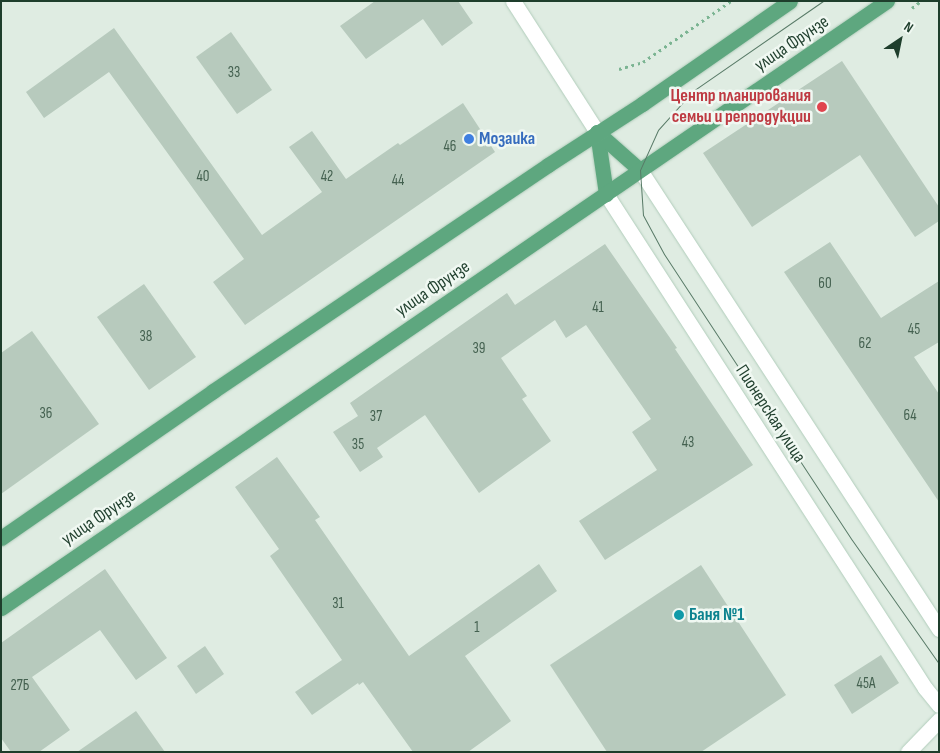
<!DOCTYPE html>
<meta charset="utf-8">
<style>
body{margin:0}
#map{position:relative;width:940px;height:753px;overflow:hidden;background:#dfece2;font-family:"Sofia Sans Condensed",sans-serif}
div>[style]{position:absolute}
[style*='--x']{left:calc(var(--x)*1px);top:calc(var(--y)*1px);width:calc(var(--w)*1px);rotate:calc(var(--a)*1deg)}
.building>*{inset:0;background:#b7cabd}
.path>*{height:3px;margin-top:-1.5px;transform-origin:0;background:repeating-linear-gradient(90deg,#7bb492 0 2.5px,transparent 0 6.5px)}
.roads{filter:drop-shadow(0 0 1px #b1cdbb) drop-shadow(0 0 1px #b1cdbb)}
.street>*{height:15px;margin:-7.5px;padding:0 7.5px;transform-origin:7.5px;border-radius:7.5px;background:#fff}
.secondary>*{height:15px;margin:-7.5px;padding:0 7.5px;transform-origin:7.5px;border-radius:7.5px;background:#fff}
.primary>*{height:15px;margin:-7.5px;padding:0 7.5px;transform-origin:7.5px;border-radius:7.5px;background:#5ea77f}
.tram>*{height:1px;margin:-0.5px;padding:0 0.5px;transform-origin:0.5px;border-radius:0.5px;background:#587a67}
.dots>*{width:14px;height:14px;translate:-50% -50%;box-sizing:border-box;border:2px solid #f0f8f2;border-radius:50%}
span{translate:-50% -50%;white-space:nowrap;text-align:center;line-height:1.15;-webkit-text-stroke:5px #f0f8f2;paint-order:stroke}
.number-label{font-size:15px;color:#446150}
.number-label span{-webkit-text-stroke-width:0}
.street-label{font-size:18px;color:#1e3e2c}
.health-label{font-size:18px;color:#be3a42;font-weight:700}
.right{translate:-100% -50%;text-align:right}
.shop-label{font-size:18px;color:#366cbe;font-weight:700}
.left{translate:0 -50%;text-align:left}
.culture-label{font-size:18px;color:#0d838f;font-weight:700}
.frame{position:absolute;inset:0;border:2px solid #1e3e2c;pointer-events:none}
.north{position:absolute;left:875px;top:15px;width:50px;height:50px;-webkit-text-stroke:4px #f0f8f2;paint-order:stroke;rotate:34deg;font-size:14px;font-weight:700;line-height:20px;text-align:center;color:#1e3e2c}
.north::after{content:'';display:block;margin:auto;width:18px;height:22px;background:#1e3e2c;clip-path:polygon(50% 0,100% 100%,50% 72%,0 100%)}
</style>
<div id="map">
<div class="building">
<div style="clip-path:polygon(375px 1px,458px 1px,473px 23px,442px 46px,423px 19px,366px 59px,340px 26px)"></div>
<div style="clip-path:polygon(114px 28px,262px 235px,322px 192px,289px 147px,312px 131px,346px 179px,398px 143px,400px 145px,463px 103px,495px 152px,245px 325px,213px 282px,244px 259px,109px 72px,44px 118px,26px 92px)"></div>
<div style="clip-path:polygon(231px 32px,272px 90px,237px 114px,196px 57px)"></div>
<div style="clip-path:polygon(842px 61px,939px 207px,939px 221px,915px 237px,860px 155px,752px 227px,703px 153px)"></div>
<div style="clip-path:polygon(830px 242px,881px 318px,939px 281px,939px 342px,914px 357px,939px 394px,939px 502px,784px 272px)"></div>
<div style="clip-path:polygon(605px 244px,677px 348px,675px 349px,753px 465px,605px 560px,579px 521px,657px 470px,632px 432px,651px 419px,586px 325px,566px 338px,555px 320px,501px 358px,527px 396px,522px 399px,551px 441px,479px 493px,425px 415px,377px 448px,383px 457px,360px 472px,333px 432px,358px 416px,350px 403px,507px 293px,515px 305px)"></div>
<div style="clip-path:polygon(144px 284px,196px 357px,149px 390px,97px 317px)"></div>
<div style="clip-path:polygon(32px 331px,99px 424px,1px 494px,1px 353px)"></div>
<div style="clip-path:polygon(277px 457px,320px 517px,315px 520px,409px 656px,539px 564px,557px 591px,465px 656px,511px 721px,468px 752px,413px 752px,363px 682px,359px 685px,358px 683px,312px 715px,295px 692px,342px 660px,270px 556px,279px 549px,235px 487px)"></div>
<div style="clip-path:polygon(701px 565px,786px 695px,701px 752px,607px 752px,550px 665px)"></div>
<div style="clip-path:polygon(105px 569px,167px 658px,136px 680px,100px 630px,32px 677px,70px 730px,39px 752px,11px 752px,1px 738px,1px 643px)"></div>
<div style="clip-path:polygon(205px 646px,224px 674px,196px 694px,177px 666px)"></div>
<div style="clip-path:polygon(881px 655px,899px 683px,852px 714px,834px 685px)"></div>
<div style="clip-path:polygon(136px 711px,165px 752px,77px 752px)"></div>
</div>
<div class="path">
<div style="--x:912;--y:8;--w:11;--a:-38"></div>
<div style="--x:619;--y:69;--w:25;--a:-16"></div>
<div style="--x:643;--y:62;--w:107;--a:-34.7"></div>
</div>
<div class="roads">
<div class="street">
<div style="--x:908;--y:752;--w:45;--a:-45.9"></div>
</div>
<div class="secondary">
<div style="--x:513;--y:1;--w:156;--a:57.3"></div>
<div style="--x:640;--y:170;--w:548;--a:56.92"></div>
<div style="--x:606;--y:194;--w:588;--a:57.15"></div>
<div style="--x:925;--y:688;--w:22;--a:51"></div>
</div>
<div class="primary">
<div style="--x:597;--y:132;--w:63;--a:81.7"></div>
<div style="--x:597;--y:132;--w:57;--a:41.5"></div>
<div style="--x:1;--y:538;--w:258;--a:-34.7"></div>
<div style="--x:213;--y:391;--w:404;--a:-34"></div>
<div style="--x:548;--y:165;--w:112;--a:-33"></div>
<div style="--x:642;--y:104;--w:180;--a:-34.8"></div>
<div style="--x:1;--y:608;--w:1074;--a:-34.42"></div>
</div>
</div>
<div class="tram">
<div style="--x:823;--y:1;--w:158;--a:145.3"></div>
<div style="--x:693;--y:91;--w:52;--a:131.9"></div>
<div style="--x:658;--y:130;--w:44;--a:114.2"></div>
<div style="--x:640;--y:170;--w:45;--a:86.2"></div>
<div style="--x:643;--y:215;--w:44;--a:61.7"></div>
<div style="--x:664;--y:254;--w:342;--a:56.7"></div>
<div style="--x:852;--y:540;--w:151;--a:54.9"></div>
</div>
<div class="dots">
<div style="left:822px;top:107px;background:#e0444e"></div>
<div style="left:469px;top:139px;background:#3f7fe0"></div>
<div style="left:679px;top:615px;background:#0f9aa8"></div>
</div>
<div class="number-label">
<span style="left:234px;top:73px">33</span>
<span style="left:450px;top:147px">46</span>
<span style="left:203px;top:177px">40</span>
<span style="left:327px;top:177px">42</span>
<span style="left:398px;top:181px">44</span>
<span style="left:825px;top:284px">60</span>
<span style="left:598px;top:308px">41</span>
<span style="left:914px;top:330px">45</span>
<span style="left:146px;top:337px">38</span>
<span style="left:865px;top:344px">62</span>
<span style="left:479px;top:349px">39</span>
<span style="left:46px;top:414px">36</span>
<span style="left:910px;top:416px">64</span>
<span style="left:376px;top:417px">37</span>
<span style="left:688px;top:443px">43</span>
<span style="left:358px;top:445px">35</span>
<span style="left:338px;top:604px">31</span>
<span style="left:477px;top:628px">1</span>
<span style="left:866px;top:684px">45А</span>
<span style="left:20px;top:686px">27Б</span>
</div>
<div class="street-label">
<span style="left:792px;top:44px;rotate:-34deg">улица Фрунзе</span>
<span style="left:433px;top:289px;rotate:-34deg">улица Фрунзе</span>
<span style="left:770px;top:414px;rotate:57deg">Пионерская улица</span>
<span style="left:99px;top:518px;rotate:-34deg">улица Фрунзе</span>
</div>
<div class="health-label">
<span class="right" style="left:811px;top:107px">Центр планирования<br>семьи и репродукции</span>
</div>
<div class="shop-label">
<span class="left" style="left:479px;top:139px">Мозаика</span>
</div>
<div class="culture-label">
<span class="left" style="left:689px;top:615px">Баня №1</span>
</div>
<div class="frame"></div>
<div class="north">N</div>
</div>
